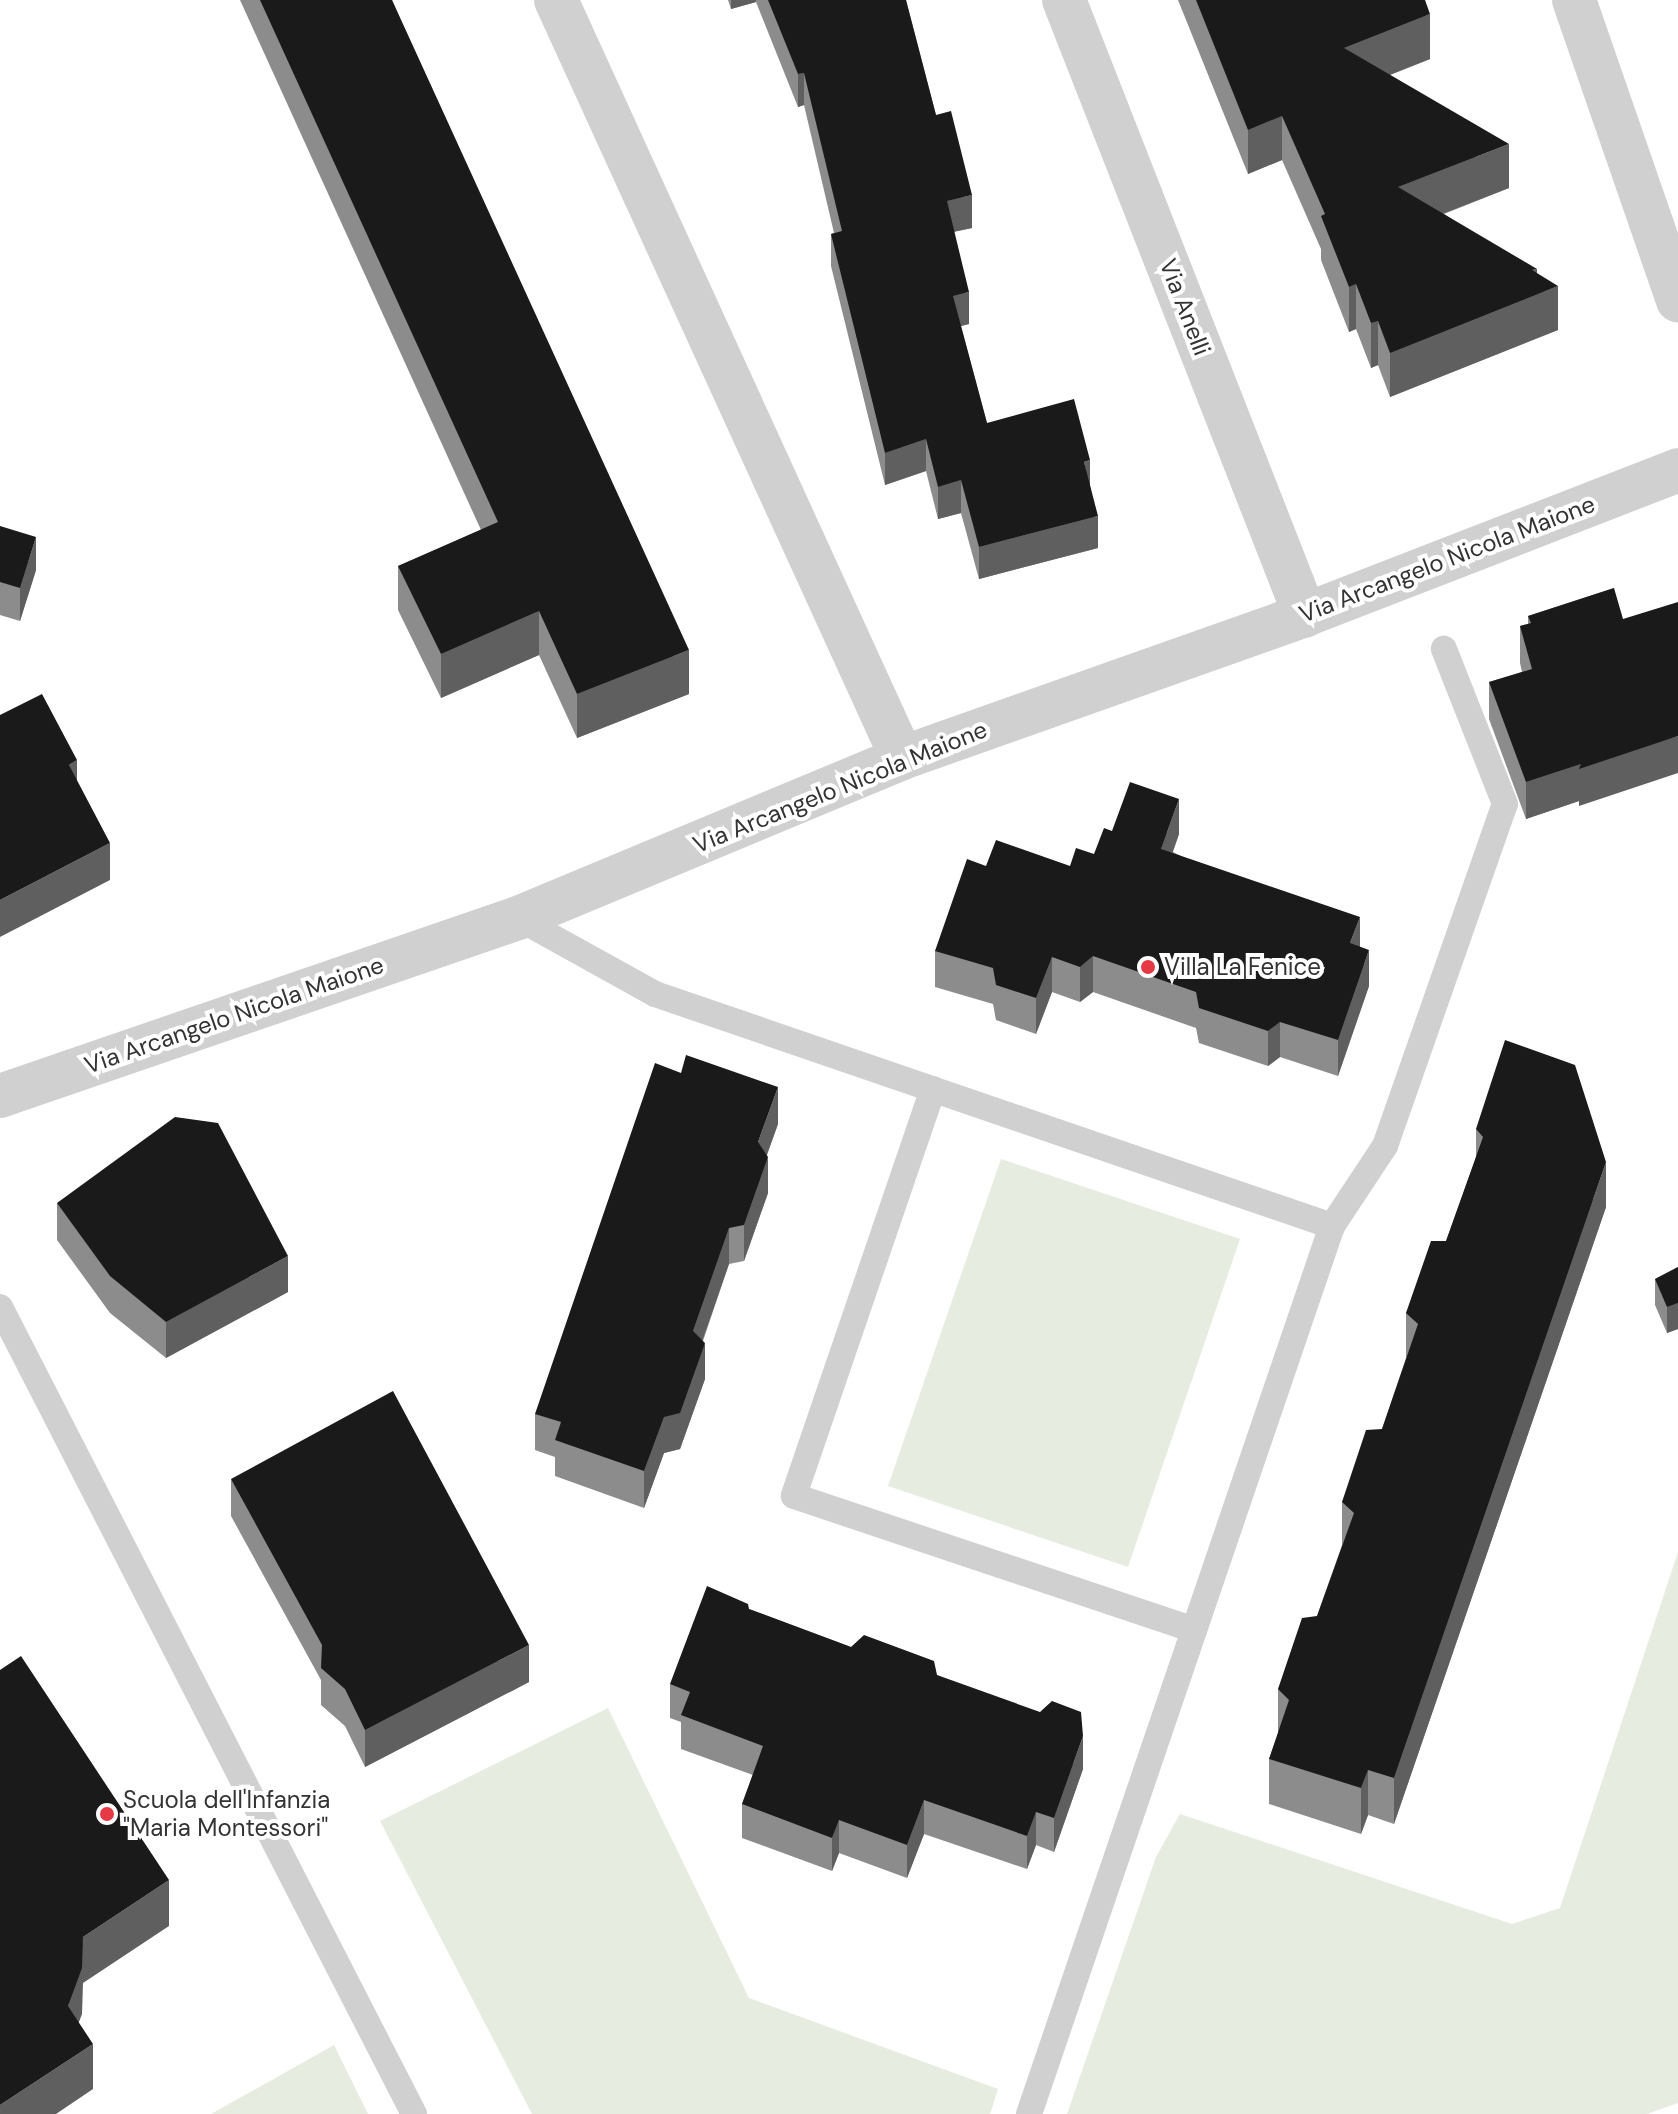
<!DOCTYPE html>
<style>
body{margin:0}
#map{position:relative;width:1678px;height:2114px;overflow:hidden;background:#fff;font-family:"DM Sans",sans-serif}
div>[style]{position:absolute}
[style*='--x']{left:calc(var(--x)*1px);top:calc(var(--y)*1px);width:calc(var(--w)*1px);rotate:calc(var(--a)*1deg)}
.green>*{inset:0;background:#e6ecdf}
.lane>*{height:26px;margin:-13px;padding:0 13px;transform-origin:13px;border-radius:13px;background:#d0d0d0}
.street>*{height:44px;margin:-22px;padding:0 22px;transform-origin:22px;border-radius:22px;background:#d0d0d0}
.wall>*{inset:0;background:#8c8c8c}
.shaded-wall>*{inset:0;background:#5f5f5f}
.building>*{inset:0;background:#1a1a1a}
.dots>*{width:22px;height:22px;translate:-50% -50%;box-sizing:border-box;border:4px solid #fff;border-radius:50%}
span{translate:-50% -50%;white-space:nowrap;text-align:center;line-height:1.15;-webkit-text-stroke:8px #fff;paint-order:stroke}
.street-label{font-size:24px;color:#333}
.poi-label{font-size:24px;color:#333}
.left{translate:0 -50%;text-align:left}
</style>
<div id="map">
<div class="green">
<div style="clip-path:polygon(1001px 1159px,1240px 1239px,1128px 1567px,888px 1486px)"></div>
<div style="clip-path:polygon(1678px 1552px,1678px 2103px,1647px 2114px,1067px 2114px,1156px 1857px,1180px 1814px,1512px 1924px,1560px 1908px)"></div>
<div style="clip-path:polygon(608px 1708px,749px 1998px,998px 2089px,990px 2114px,532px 2114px,380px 1821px)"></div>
<div style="clip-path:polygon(334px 2045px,368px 2114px,211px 2114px)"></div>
</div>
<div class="lane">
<div style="--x:518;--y:918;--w:157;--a:29"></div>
<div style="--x:655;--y:994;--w:716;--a:18.92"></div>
<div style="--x:933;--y:1089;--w:430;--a:108.9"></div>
<div style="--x:794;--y:1496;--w:422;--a:18.5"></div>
<div style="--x:0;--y:1307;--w:907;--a:62.84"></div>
<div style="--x:1029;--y:2114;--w:938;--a:-71.16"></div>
<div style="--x:1332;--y:1226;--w:96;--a:-56.5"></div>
<div style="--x:1385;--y:1146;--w:362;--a:-70.7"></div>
<div style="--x:1505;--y:804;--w:167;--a:-111.5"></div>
</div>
<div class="street">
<div style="--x:556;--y:0;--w:833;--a:65.46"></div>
<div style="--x:1064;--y:0;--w:661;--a:68.6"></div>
<div style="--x:1574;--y:0;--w:318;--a:70.9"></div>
<div style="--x:0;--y:1096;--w:548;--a:-18.96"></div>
<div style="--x:518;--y:918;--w:416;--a:-22.6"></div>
<div style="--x:902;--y:758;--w:428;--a:-19.5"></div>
<div style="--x:1305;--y:615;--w:400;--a:-21.2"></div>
</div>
<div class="wall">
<div style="clip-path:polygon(240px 0,392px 0,689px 694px,577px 738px,539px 655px,441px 698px,398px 610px,398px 566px,481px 530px)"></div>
<div style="clip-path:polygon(728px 0,906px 0,936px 115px,972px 228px,954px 232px,969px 324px,961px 326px,987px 423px,1090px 485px,1098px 548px,979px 579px,961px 513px,938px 519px,926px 471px,885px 485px,831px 266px,831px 234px,834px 233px,804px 105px,798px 107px,756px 2px,731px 9px)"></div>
<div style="clip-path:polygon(1178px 0,1425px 0,1430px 59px,1390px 75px,1509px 188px,1444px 214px,1537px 274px,1558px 330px,1390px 397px,1378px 365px,1371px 368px,1356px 329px,1349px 332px,1321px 260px,1321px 249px,1282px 160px,1248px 174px)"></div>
<div style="clip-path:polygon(0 526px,36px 570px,20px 621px,0 615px)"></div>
<div style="clip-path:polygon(1614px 588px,1579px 806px,1579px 801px,1526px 819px,1489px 719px,1489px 682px,1522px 672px,1520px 663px,1520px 626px,1528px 624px,1528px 616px)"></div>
<div style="clip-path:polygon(1112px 831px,1179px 834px,1173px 852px,1360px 947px,1369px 986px,1338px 1076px,1280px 1057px,1268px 1066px,1199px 1043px,1196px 1028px,1093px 992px,1080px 1002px,1052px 992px,1036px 1034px,996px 1020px,993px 1004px,935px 987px,935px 951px,986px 866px,1070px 866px,1094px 854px)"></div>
<div style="clip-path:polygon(778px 1124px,767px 1155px,768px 1193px,744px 1261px,729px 1264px,703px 1341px,705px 1379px,680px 1449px,664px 1453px,644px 1508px,555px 1476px,555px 1457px,535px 1450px,535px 1414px)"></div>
<div style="clip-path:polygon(1476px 1129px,1606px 1207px,1394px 1824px,1368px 1815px,1361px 1834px,1269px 1804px,1269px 1759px,1278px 1734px,1278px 1689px,1317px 1616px,1342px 1545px,1342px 1502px,1382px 1429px,1406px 1358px,1406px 1313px,1446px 1241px,1476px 1158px)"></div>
<div style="clip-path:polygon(57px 1203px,288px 1292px,166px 1358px,110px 1313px,57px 1240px)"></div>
<div style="clip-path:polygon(1678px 1267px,1678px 1329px,1667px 1333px,1655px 1305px,1655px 1279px)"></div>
<div style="clip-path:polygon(231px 1479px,529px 1682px,365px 1767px,345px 1726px,321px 1705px,321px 1680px,231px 1516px)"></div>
<div style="clip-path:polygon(749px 1609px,851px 1647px,937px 1675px,1083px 1769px,1054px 1852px,1036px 1845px,1027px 1869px,924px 1834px,907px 1878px,839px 1853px,832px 1871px,742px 1838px,742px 1804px,753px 1775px,681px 1749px,681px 1722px,670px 1718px,670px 1684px)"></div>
</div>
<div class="shaded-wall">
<div style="clip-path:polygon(731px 0,756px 0,756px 2px,731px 9px)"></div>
<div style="clip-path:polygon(1430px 14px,1430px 59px,1344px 93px,1344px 48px)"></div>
<div style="clip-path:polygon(804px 73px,804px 105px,798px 107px,798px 74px)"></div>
<div style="clip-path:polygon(1282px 116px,1282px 160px,1248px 174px,1248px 130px)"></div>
<div style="clip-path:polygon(1509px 144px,1509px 188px,1398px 231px,1398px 187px)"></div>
<div style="clip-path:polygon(972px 195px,972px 228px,947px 233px,947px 201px)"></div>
<div style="clip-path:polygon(1537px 269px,1537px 294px,1558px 286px,1558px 330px,1390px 397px,1390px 353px,1532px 270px)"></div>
<div style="clip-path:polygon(1356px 284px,1356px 329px,1349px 332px,1349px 287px)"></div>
<div style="clip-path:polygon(969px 292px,969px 324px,953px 328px,953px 296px)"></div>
<div style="clip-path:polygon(1378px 321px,1378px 365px,1371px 368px,1371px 323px)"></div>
<div style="clip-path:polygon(926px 439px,926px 471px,885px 485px,885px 453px)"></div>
<div style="clip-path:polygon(1090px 460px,1090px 492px,1084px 462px)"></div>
<div style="clip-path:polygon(961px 480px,961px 513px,938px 519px,938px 487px)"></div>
<div style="clip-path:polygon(1098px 516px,1098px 548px,979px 579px,979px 547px)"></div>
<div style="clip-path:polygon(36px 537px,36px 570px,20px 621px,20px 588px)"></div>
<div style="clip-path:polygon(539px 611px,539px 655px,441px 698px,441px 654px)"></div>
<div style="clip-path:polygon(689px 650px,689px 694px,577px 738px,577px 694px)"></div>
<div style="clip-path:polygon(1678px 736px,1678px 773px,1579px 806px,1579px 801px,1526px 819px,1526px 782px,1581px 764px)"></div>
<div style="clip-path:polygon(77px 760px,77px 797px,69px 765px)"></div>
<div style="clip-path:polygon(1179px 799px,1179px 834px,1161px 884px,1161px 849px)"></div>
<div style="clip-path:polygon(110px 843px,110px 880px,0 937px,0 900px)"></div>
<div style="clip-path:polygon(1360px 917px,1360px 952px,1350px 943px)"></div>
<div style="clip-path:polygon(1369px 950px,1369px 986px,1338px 1076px,1338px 1040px)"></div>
<div style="clip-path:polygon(1093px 956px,1093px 992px,1080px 1002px,1080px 967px)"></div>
<div style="clip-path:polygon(1052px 957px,1052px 992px,1036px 1034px,1036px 998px)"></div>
<div style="clip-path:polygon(1280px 1022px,1280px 1057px,1268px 1066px,1268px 1031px)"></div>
<div style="clip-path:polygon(778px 1087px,778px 1124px,758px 1179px,758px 1142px)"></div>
<div style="clip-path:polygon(768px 1157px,768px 1193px,744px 1261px,744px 1225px)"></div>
<div style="clip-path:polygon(1606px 1162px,1606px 1207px,1394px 1824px,1394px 1778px)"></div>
<div style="clip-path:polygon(729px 1228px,729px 1264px,693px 1367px,693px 1331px)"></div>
<div style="clip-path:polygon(288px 1256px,288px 1292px,166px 1358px,166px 1322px)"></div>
<div style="clip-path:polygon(1678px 1303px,1678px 1329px,1667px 1333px,1667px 1307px)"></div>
<div style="clip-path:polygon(705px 1343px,705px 1379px,680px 1449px,664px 1453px,644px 1508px,644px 1471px,664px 1417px)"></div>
<div style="clip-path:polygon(529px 1645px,529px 1682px,365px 1767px,365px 1730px)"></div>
<div style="clip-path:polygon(1083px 1736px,1083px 1769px,1054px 1852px,1054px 1818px)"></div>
<div style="clip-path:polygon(1368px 1770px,1368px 1815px,1361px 1834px,1361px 1788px)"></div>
<div style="clip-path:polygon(924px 1800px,924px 1834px,907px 1878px,907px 1845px)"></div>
<div style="clip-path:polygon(1036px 1812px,1036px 1845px,1027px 1869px,1027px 1836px)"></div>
<div style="clip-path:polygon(839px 1820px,839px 1853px,832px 1871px,832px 1838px)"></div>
<div style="clip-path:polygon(169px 1880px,169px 1926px,83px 1983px,82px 2014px,68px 2051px,68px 2006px,83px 1937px)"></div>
<div style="clip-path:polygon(93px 2044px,93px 2089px,56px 2114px,0 2114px,0 2105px)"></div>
</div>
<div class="building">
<div style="clip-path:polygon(260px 0,392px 0,689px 650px,577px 694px,539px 611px,441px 654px,398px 566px,498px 522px)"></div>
<div style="clip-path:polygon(768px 0,906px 0,936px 115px,951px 111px,972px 195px,947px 201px,969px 292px,953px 296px,987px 423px,1074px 399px,1090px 460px,1084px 462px,1098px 516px,979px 547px,961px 480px,938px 487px,926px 439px,885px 453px,831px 234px,842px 231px,804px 73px,798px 74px)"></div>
<div style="clip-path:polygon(1196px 0,1425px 0,1430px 14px,1344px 48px,1509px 144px,1398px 187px,1537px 269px,1532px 270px,1558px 286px,1390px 353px,1378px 321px,1371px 323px,1356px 284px,1349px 287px,1321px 216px,1325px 214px,1282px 116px,1248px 130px)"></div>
<div style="clip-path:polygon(0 526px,36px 537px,20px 588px,0 582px)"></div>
<div style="clip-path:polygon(1614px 588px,1623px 619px,1678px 602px,1678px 736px,1579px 769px,1581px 764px,1526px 782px,1489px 682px,1532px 669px,1520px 626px,1531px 623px,1528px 616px)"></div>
<div style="clip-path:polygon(42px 694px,77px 760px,69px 765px,110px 843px,0 900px,0 715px)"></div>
<div style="clip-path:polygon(1130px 782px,1179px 799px,1161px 849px,1360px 917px,1350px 943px,1369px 950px,1338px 1040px,1280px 1022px,1268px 1031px,1199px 1008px,1196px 992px,1093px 956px,1080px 967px,1052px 957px,1036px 998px,996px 985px,993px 968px,935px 951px,967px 859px,986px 866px,996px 840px,1070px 866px,1076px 848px,1094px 854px,1104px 828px,1112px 831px)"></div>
<div style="clip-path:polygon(1505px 1040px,1575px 1065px,1606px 1162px,1394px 1778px,1368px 1770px,1361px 1788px,1269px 1759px,1289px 1700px,1278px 1689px,1302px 1618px,1317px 1616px,1354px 1513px,1342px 1502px,1366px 1430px,1382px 1429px,1418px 1324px,1406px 1313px,1431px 1241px,1446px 1241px,1483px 1137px,1476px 1129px)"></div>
<div style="clip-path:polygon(686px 1055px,778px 1087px,758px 1142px,768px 1157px,744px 1225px,729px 1228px,693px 1331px,705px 1343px,680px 1413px,664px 1417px,644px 1471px,555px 1440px,561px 1422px,535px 1414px,655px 1063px,681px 1073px)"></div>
<div style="clip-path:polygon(175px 1117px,218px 1123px,288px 1256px,166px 1322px,110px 1276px,57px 1203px)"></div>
<div style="clip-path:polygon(1678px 1267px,1678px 1303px,1667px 1307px,1655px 1279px)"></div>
<div style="clip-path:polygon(393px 1391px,529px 1645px,365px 1730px,345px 1689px,321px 1668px,322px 1645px,231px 1479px)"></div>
<div style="clip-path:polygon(707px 1586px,748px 1604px,749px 1609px,851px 1647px,864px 1635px,934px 1661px,937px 1675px,1040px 1712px,1052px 1701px,1081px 1712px,1083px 1736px,1054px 1818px,1036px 1812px,1027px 1836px,924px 1800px,907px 1845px,839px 1820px,832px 1838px,742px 1804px,763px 1746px,681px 1715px,690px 1692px,670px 1684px)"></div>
<div style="clip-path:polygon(21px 1656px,169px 1880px,83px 1937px,82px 1968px,68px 2006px,93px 2044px,0 2105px,0 1670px)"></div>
</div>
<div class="dots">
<div style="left:1148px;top:967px;background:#e63946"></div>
<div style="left:107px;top:1814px;background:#e63946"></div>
</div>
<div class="street-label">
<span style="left:1185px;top:307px;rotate:69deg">Via Anelli</span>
<span style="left:1447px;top:559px;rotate:-21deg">Via Arcangelo Nicola Maione</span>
<span style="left:840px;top:787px;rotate:-22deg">Via Arcangelo Nicola Maione</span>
<span style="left:234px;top:1015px;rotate:-19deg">Via Arcangelo Nicola Maione</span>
</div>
<div class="poi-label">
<span class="left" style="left:1164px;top:967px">Villa La Fenice</span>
<span class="left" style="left:123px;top:1814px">Scuola dell'Infanzia<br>"Maria Montessori"</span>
</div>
</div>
